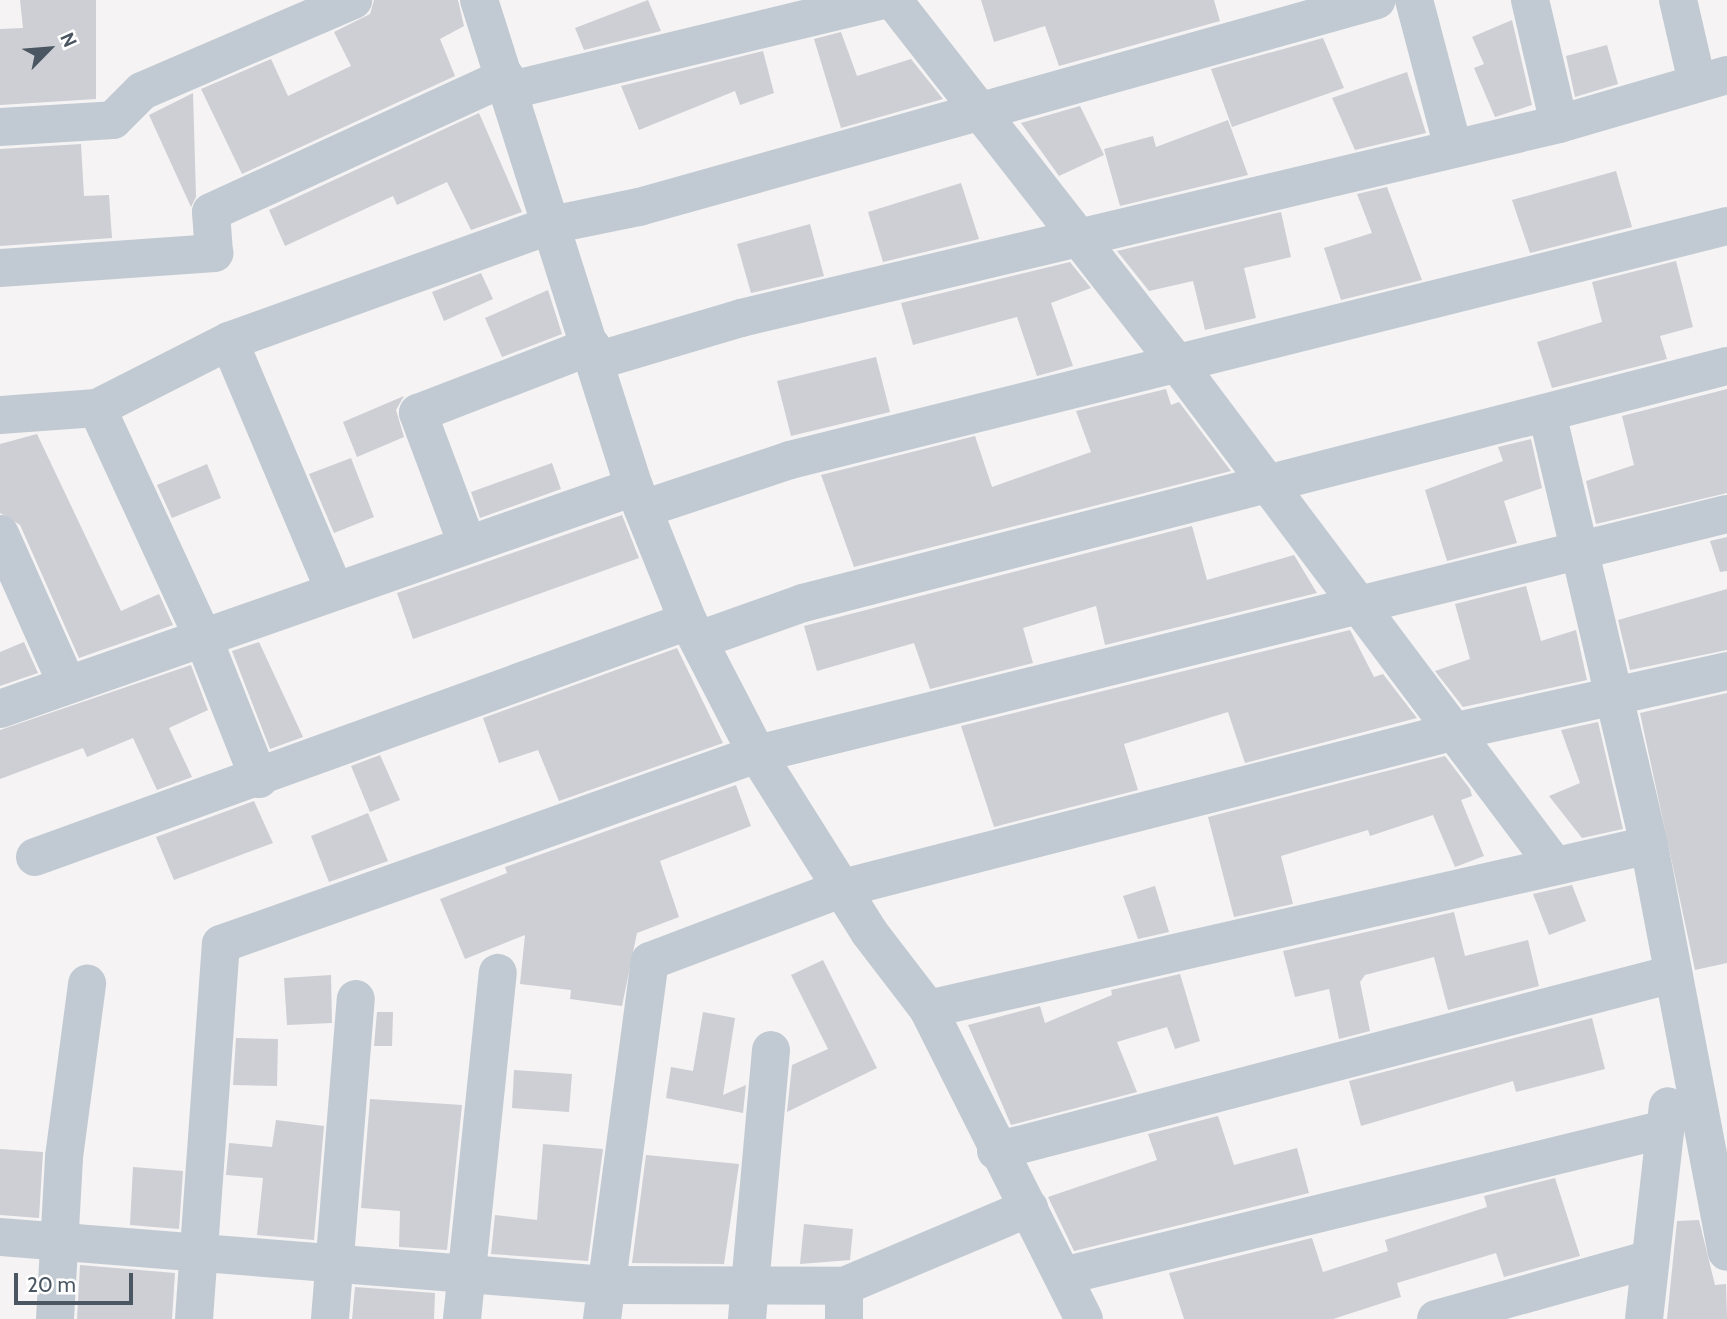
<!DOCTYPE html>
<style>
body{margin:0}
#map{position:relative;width:1727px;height:1319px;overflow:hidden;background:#f5f3f3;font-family:Cabin,sans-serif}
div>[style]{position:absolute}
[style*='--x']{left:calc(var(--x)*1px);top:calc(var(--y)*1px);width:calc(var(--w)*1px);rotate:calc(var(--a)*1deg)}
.building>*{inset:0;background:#cdcfd5}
.minor>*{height:38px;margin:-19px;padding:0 19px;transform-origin:19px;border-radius:19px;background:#c1cad2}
span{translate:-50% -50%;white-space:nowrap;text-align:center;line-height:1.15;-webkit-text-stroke:6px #fff;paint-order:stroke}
.north{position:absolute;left:14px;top:14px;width:70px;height:70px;-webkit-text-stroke:5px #fff;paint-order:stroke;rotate:65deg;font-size:19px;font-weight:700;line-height:28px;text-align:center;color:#4a5661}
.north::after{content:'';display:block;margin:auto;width:24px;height:32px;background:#4a5661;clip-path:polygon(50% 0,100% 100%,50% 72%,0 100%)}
.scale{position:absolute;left:14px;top:1273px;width:119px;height:32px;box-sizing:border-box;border:4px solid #4a5661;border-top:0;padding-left:9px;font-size:21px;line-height:24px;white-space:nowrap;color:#4a5661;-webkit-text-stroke:5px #fff;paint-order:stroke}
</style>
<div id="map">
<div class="building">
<div style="clip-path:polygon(20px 0,96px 0,96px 99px,0 105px,0 29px,23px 28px)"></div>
<div style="clip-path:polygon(374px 0,458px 0,464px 26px,440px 39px,455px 76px,242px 174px,201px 89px,271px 59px,288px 96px,351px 66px,334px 32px,370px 14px)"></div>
<div style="clip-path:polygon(648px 0,661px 31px,584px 50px,575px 28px)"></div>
<div style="clip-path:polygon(981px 0,1214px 0,1220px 21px,1059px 66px,1045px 26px,994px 42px)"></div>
<div style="clip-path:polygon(1512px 20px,1532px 105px,1495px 117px,1474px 68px,1484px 64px,1472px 37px)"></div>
<div style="clip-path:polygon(841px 32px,857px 76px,911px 59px,943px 99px,841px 128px,814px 39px)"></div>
<div style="clip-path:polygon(1323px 38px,1344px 88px,1232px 127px,1211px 69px)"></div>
<div style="clip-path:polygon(1607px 45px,1618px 84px,1575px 97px,1566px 56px)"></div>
<div style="clip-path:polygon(763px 51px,774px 93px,740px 105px,735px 91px,639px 130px,621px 86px)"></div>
<div style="clip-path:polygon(1407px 72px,1426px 133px,1355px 150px,1332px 98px)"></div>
<div style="clip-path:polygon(193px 93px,196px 197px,191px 207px,149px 115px)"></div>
<div style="clip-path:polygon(1080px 106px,1104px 155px,1059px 176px,1021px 123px)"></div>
<div style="clip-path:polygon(479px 113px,522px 212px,471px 230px,447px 182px,397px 205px,393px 196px,285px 246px,269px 210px)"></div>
<div style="clip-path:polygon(1228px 120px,1248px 175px,1120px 206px,1104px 149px,1153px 136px,1156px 147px)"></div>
<div style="clip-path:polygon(81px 144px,84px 196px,109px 195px,112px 238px,0 246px,0 149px)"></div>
<div style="clip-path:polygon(1616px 171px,1632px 227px,1530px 253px,1512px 200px)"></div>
<div style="clip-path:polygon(961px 183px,979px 239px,883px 262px,868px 212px)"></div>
<div style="clip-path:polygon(1387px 187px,1422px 280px,1341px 300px,1324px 248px,1372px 233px,1357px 194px)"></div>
<div style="clip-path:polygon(1281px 212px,1291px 257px,1244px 268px,1256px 318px,1205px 330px,1193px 281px,1149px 291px,1117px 251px)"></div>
<div style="clip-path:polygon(810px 224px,824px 276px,751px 293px,737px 244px)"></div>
<div style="clip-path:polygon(1676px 261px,1693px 327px,1660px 336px,1667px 359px,1552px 388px,1537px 342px,1602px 322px,1592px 282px)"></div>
<div style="clip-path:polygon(1070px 262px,1091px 288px,1051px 303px,1073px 366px,1037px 376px,1017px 317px,913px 345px,901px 303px)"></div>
<div style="clip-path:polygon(481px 273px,493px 299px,444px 321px,432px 292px)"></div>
<div style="clip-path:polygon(548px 290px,562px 334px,502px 357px,485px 318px)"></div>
<div style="clip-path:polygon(876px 357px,890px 412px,791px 436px,777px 381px)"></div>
<div style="clip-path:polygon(1166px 389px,1171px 405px,1179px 402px,1231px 471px,854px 567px,821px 475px,975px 436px,992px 487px,1091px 452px,1076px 411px)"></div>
<div style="clip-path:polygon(1727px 389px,1727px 493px,1596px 524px,1586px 481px,1634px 465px,1622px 416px)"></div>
<div style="clip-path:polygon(404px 396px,396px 410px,404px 437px,357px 457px,343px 422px)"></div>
<div style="clip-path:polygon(37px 434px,121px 611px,159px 594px,173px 625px,79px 658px,20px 525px,0 513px,0 444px)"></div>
<div style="clip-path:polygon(1531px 439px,1542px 488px,1504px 501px,1517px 543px,1447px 561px,1425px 490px,1503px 461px,1498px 447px)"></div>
<div style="clip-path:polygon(351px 458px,374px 517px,334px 533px,309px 474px)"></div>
<div style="clip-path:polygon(552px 463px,561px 489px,480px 518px,471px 492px)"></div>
<div style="clip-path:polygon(207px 464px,221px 498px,172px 518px,157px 485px)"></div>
<div style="clip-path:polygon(622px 515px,639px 558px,413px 639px,397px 593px)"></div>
<div style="clip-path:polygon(1192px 526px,1207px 580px,1294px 555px,1317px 593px,1105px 645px,1096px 606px,1023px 628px,1033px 663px,930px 689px,914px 643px,817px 671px,804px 626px)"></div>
<div style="clip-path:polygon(1727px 537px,1727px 571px,1720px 572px,1710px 541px)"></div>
<div style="clip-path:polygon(1526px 586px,1541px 641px,1576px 630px,1587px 680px,1463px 707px,1435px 671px,1470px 659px,1455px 604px)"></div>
<div style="clip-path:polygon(1727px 589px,1727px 650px,1630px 670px,1618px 620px)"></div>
<div style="clip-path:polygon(1350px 630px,1374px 677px,1383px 674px,1417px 718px,1245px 763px,1228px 712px,1124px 744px,1138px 790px,994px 827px,961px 726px)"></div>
<div style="clip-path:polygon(24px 642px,38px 673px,0 686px,0 652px)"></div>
<div style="clip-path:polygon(259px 642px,303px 737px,270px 749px,232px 651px)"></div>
<div style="clip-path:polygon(677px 648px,723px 743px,559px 801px,538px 750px,499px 763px,483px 718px)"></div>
<div style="clip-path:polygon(191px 665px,208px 710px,169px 728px,192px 777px,157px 790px,133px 738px,87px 757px,83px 748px,0 779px,0 730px)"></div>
<div style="clip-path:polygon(1727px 693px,1727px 963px,1695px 970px,1640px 713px)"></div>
<div style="clip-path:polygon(1598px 722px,1623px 829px,1582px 838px,1549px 796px,1580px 783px,1561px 730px)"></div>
<div style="clip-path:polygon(380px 755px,400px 800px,370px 812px,351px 766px)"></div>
<div style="clip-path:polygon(1445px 756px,1470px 789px,1472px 796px,1461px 800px,1484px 856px,1455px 867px,1433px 815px,1370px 836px,1368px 830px,1281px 856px,1293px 904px,1234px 917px,1208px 817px)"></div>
<div style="clip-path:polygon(736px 785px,751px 826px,660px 861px,679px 917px,637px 933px,622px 1006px,570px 999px,571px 990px,520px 984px,525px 935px,465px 959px,440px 899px,507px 873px,505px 867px)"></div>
<div style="clip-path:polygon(254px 801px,273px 843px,174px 880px,156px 837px)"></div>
<div style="clip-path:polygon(368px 813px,388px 861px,329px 882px,311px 836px)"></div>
<div style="clip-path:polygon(1572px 885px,1586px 921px,1549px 935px,1533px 894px)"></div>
<div style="clip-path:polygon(1155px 886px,1169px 932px,1138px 939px,1123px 896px)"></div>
<div style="clip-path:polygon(1454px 912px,1465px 956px,1528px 940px,1539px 986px,1448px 1010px,1434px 957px,1365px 975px,1360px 982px,1370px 1031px,1339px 1039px,1329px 989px,1295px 997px,1283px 951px)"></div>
<div style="clip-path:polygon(823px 960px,877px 1068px,787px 1112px,792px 1065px,828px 1049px,791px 975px)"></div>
<div style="clip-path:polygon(1180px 974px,1200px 1041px,1175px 1049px,1167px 1027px,1117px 1042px,1137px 1092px,1011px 1125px,968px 1025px,1040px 1006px,1045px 1023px,1112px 995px,1111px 990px)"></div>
<div style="clip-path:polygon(331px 975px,332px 1023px,287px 1025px,284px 978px)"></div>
<div style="clip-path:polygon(377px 1012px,393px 1012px,392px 1046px,374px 1046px)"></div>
<div style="clip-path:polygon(703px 1012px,735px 1018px,723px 1095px,746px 1085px,743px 1113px,666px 1098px,671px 1067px,693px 1071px)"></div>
<div style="clip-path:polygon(1592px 1018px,1605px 1069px,1516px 1092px,1513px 1081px,1361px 1126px,1349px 1081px)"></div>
<div style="clip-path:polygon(236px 1038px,278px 1039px,277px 1086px,233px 1085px)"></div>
<div style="clip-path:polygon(514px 1070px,572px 1074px,569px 1112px,512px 1108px)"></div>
<div style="clip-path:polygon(370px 1099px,462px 1105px,447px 1250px,399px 1247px,400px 1211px,361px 1208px)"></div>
<div style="clip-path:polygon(1218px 1116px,1234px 1165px,1297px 1148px,1309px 1193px,1074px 1251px,1048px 1197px,1157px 1160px,1148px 1134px)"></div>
<div style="clip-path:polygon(276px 1120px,324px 1126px,314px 1240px,257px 1235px,263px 1178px,226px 1175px,229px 1143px,272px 1147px)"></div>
<div style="clip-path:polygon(543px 1144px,603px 1149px,588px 1261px,491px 1254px,495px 1215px,537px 1220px)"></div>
<div style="clip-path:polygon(0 1149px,43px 1152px,39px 1218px,0 1215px)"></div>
<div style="clip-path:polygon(646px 1155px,739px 1164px,724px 1264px,632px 1263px)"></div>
<div style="clip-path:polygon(133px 1167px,183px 1171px,179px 1229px,130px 1225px)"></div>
<div style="clip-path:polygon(1555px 1178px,1580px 1256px,1504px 1277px,1496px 1253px,1397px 1283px,1401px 1297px,1333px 1319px,1184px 1319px,1169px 1273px,1312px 1238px,1323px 1272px,1388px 1251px,1385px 1240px,1487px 1207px,1484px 1196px)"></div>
<div style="clip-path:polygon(1699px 1220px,1715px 1285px,1726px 1284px,1727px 1319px,1667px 1319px,1677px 1221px)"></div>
<div style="clip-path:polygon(804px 1224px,853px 1229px,850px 1260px,800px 1264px)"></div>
<div style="clip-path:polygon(80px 1265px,175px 1273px,172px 1319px,77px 1319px)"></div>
<div style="clip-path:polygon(355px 1287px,435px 1293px,434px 1319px,352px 1319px)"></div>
</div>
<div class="minor">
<div style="--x:479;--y:0;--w:511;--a:72.35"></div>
<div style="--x:634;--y:487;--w:144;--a:68.1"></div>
<div style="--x:688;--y:621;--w:150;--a:62.6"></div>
<div style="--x:757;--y:754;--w:210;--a:57.8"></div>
<div style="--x:869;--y:932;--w:97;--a:52.5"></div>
<div style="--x:928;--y:1009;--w:347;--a:63.3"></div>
<div style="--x:893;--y:0;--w:461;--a:52"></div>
<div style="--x:1177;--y:363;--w:629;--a:53.08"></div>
<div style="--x:1414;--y:0;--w:153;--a:75.2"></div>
<div style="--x:1530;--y:0;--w:127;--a:76.8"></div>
<div style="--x:1678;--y:0;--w:84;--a:77"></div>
<div style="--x:511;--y:90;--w:382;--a:-13.6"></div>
<div style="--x:0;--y:127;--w:113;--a:-3.5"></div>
<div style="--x:113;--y:120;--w:41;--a:-45"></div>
<div style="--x:142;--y:91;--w:230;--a:-23.3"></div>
<div style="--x:0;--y:268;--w:215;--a:-4"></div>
<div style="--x:214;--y:253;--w:41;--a:-94.2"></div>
<div style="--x:211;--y:212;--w:324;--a:-24.6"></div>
<div style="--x:229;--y:341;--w:270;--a:67.1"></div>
<div style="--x:596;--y:361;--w:151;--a:-16.5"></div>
<div style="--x:741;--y:318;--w:841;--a:-13.34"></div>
<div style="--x:1559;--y:124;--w:175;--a:-16.3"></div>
<div style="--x:97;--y:408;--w:250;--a:65.2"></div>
<div style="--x:202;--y:635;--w:155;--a:68.4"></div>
<div style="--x:1547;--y:413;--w:444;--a:76.7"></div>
<div style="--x:1649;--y:845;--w:414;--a:79.2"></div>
<div style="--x:0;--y:415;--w:97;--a:-4.1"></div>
<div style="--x:97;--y:408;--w:148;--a:-26.9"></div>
<div style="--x:229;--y:341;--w:342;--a:-19.8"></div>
<div style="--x:551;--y:225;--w:90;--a:-11.6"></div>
<div style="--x:639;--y:207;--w:766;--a:-15.67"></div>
<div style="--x:643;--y:509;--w:155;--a:-18.4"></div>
<div style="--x:790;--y:460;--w:966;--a:-14.02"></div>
<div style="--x:0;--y:534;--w:162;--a:66"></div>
<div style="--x:467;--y:544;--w:140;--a:-110.5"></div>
<div style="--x:418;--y:413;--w:186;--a:-21.1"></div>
<div style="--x:699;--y:640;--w:110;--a:-19.6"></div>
<div style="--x:803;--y:603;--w:954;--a:-14.39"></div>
<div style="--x:0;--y:709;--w:672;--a:-19.3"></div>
<div style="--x:35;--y:857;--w:694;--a:-19.87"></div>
<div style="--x:928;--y:1009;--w:739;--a:-12.81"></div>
<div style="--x:996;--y:1151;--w:700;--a:-14.65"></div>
<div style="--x:0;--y:1237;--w:608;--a:4.53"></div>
<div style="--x:606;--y:1285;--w:238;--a:0.2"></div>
<div style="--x:844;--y:1286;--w:201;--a:-22.9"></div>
<div style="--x:1063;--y:1276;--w:620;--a:-13.72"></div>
<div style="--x:844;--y:1286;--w:33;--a:90"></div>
<div style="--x:55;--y:1319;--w:162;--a:-86.8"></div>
<div style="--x:64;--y:1157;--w:175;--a:-82.4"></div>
<div style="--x:194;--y:1319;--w:376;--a:-85.9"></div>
<div style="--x:221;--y:944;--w:569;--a:-19.52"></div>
<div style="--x:757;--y:754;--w:999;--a:-13.9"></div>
<div style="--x:330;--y:1319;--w:321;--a:-85.4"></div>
<div style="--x:462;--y:1319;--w:348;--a:-84.1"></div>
<div style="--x:602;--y:1319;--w:361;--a:-82.4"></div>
<div style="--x:650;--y:961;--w:206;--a:-20.7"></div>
<div style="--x:843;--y:888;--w:629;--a:-14.37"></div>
<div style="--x:1452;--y:732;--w:282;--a:-12.5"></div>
<div style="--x:747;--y:1319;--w:270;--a:-84.9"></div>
<div style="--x:1436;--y:1319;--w:219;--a:-15.6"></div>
<div style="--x:1644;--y:1319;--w:214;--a:-83.6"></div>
</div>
<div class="north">N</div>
<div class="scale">20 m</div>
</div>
